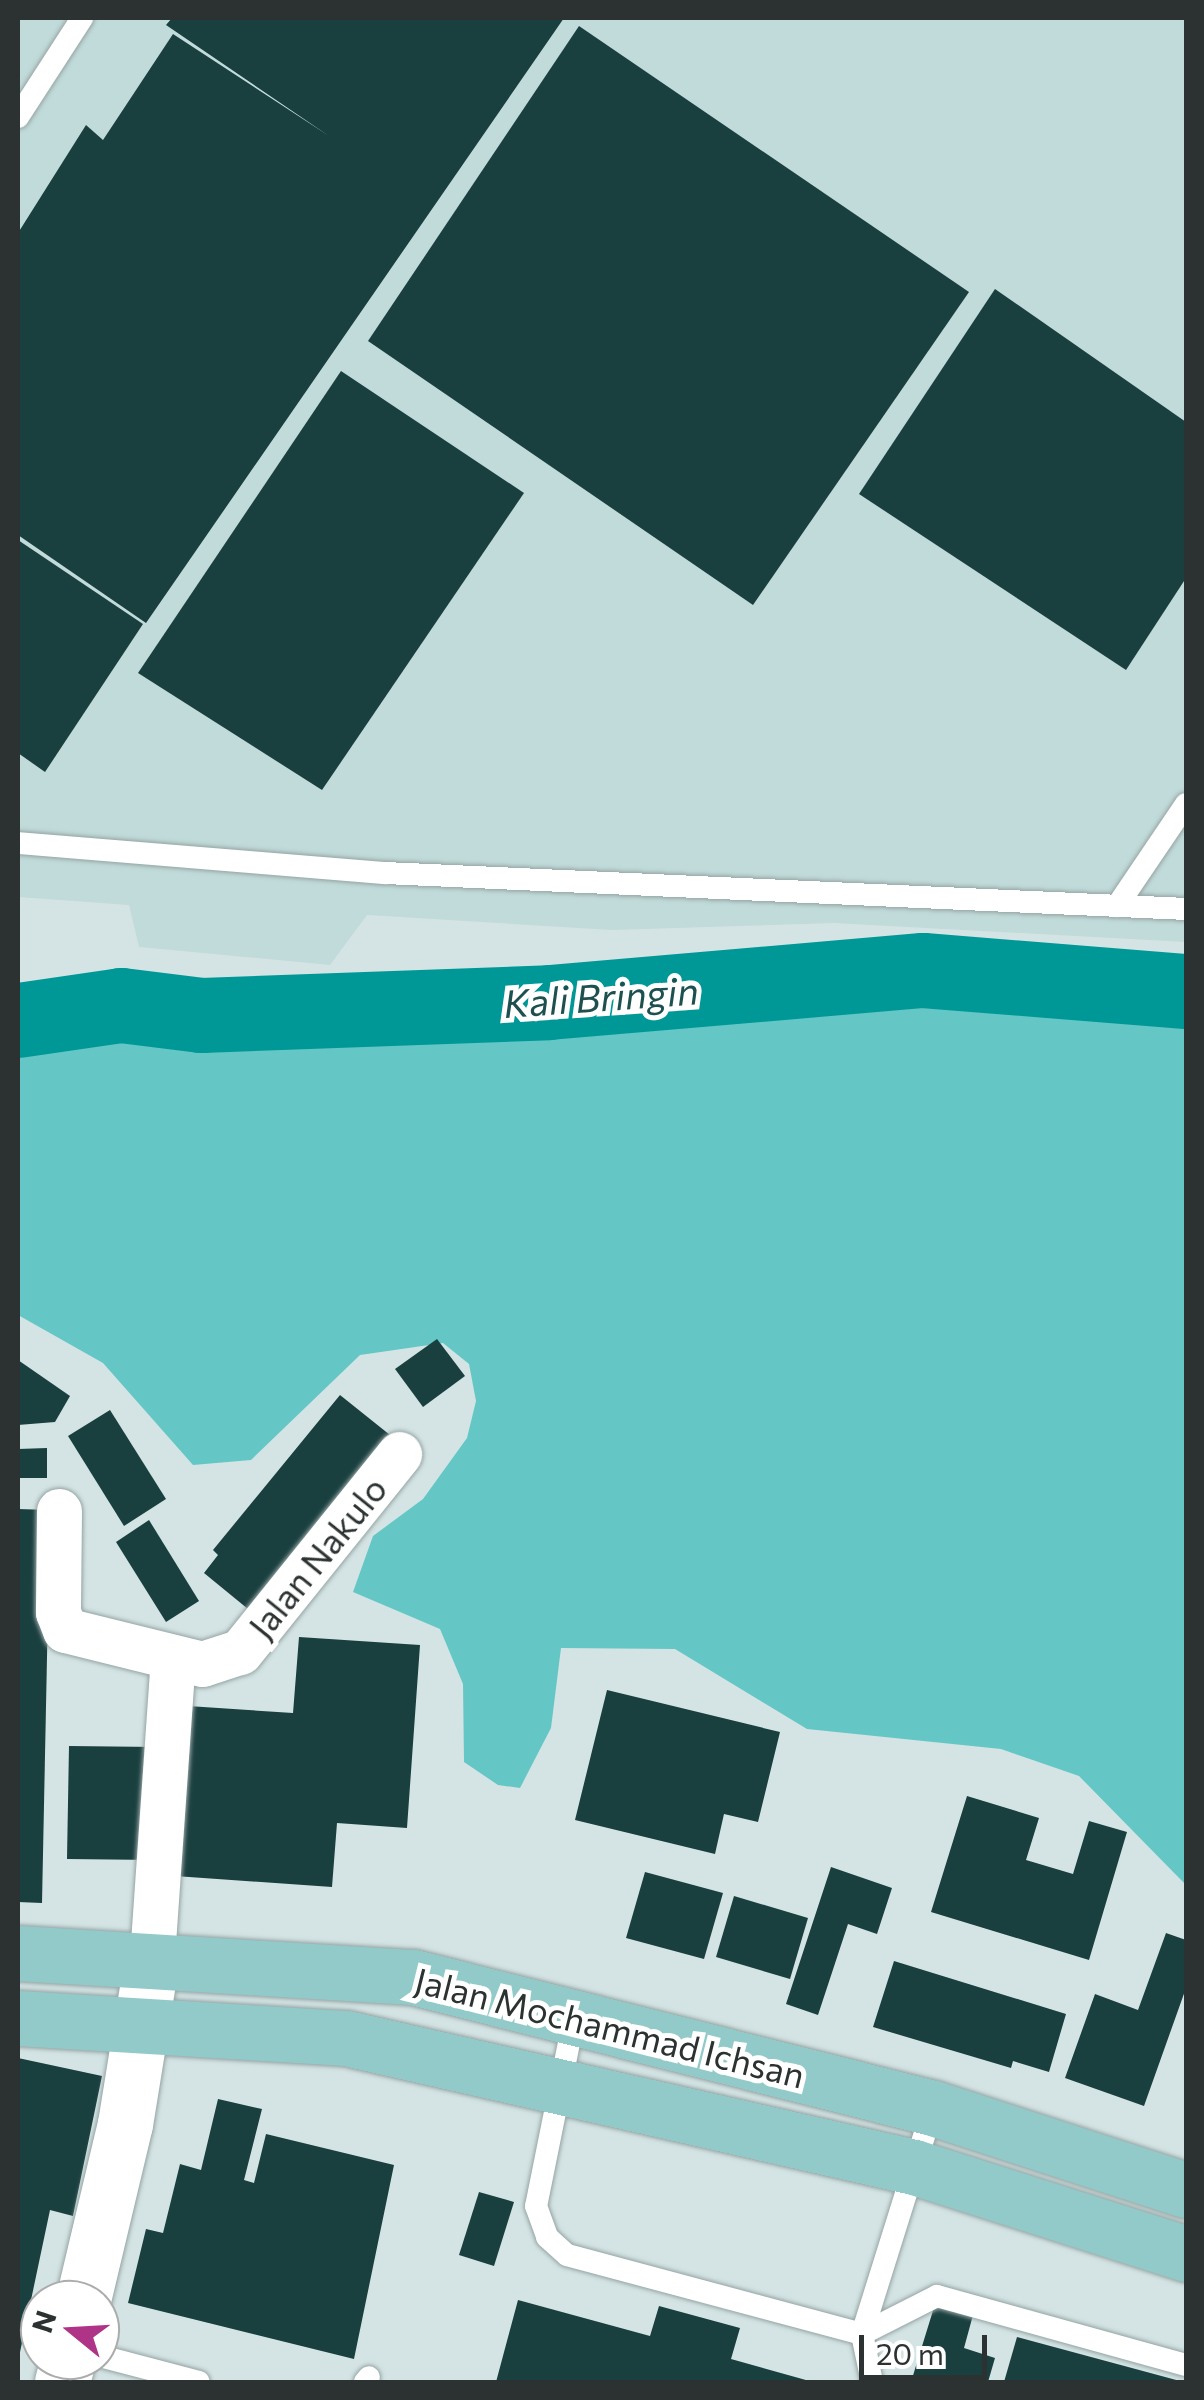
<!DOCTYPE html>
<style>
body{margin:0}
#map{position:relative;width:1204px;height:2400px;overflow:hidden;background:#d4e4e4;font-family:Commissioner,sans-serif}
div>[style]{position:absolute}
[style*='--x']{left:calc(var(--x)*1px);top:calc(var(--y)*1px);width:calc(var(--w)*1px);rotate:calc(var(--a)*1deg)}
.built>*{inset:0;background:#c1dbda}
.green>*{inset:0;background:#64c7c5}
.river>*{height:75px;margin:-37.5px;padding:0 37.5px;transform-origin:37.5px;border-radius:37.5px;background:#009797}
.building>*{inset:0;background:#1a3f3f}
.roads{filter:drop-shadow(0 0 2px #95a4a3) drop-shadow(0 0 2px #95a4a3)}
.lane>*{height:22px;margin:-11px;padding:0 11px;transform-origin:11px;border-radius:11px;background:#fff}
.street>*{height:45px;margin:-22.5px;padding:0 22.5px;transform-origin:22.5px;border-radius:22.5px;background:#fff}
.secondary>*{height:55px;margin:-27.5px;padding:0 27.5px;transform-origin:27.5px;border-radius:27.5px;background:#fff}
.primary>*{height:55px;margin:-27.5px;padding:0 27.5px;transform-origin:27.5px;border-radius:27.5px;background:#92cac9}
span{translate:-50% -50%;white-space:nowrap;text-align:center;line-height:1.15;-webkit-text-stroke:10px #fff;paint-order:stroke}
.street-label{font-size:35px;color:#2c3232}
.water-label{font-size:38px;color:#1d504f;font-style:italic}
.frame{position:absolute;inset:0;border:20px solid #2c3232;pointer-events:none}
.north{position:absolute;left:20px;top:2280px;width:100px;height:100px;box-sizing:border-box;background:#fff;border:2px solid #abadad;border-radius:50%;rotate:288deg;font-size:28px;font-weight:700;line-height:40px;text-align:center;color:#2c3232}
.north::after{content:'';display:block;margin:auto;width:35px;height:45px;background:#af3386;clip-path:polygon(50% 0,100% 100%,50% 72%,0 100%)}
.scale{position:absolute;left:859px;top:2335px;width:128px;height:45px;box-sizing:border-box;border:5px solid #2c3232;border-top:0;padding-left:12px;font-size:30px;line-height:35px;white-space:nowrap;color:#2c3232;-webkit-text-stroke:8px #fff;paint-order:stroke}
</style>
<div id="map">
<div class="built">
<div style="clip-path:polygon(18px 18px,1186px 18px,1186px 942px,834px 923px,612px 930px,367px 915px,330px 965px,139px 947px,129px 905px,18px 897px)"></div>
</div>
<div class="green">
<div style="clip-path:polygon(851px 1001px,1186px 1015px,1186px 1885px,1079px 1776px,1001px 1749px,807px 1729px,675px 1649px,561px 1648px,551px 1728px,520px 1788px,498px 1785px,464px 1762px,463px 1684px,440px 1629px,353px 1592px,373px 1536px,423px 1499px,467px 1438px,476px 1401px,469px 1364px,443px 1343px,360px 1355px,251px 1460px,193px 1465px,103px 1363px,18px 1315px,18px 1036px,379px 1040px,563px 1017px)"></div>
</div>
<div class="river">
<div style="--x:18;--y:1020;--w:104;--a:-8.3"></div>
<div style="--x:121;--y:1005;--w:81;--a:7.1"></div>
<div style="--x:201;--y:1015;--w:348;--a:-2.1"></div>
<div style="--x:549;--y:1002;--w:375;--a:-4.9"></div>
<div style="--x:923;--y:970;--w:264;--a:4.6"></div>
</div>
<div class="building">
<div style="clip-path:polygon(172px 18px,564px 18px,146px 623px,18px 535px,18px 233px,86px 125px,103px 140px,173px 34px,329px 136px,166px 25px)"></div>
<div style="clip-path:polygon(579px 26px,969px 292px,753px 605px,368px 341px)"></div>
<div style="clip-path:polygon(995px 289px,1186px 422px,1186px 578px,1126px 670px,859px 494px)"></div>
<div style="clip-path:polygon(341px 371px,524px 493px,322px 790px,138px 673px)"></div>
<div style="clip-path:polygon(18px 540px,143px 624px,45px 772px,18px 753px)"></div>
<div style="clip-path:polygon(437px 1339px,465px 1376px,423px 1407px,395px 1369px)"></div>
<div style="clip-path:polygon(18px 1360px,70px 1396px,55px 1422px,18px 1425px)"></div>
<div style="clip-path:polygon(340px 1395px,390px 1435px,248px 1609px,204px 1573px,218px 1555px,213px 1550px)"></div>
<div style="clip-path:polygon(110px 1410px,166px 1499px,124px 1526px,68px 1436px)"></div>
<div style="clip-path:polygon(47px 1448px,47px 1478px,18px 1478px,18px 1449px)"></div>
<div style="clip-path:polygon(18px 1509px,50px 1510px,42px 1903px,18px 1902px)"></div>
<div style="clip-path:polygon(149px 1520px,199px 1601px,166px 1622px,116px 1542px)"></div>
<div style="clip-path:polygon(299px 1637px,420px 1645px,407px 1828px,337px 1823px,332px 1887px,175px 1876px,188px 1706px,293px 1713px)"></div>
<div style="clip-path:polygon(607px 1690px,780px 1732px,758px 1822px,724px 1814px,715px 1854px,575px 1820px)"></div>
<div style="clip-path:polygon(69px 1746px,157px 1747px,155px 1860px,67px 1859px)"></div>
<div style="clip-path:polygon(967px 1796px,1039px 1818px,1026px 1860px,1073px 1874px,1089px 1821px,1127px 1832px,1089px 1960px,931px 1912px)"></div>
<div style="clip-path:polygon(831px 1867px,892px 1888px,877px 1934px,848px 1924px,818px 2015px,786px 2004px)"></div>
<div style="clip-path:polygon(645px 1872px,723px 1893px,704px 1959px,626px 1938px)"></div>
<div style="clip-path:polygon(734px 1896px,808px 1918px,790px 1979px,716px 1957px)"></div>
<div style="clip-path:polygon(1166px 1933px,1186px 1940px,1186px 1988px,1144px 2106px,1065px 2078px,1095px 1994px,1138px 2010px)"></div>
<div style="clip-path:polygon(894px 1961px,1066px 2014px,1049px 2072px,1013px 2061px,1011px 2068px,873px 2027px)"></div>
<div style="clip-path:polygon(18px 2058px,102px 2076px,73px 2216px,50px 2210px,19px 2357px)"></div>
<div style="clip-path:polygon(218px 2099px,262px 2109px,244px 2180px,254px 2183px,266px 2134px,394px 2165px,354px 2359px,128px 2303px,146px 2229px,163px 2233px,180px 2164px,201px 2170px)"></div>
<div style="clip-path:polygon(479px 2192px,514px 2202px,494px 2266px,459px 2255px)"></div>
<div style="clip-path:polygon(518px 2300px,650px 2336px,659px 2306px,740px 2328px,731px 2359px,813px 2382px,496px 2382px)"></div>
<div style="clip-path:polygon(935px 2304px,973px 2315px,964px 2348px,995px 2358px,988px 2382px,911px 2382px)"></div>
<div style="clip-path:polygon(1017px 2337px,1180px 2381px,1180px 2382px,1004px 2382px)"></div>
</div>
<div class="roads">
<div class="lane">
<div style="--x:18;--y:117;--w:118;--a:-57.1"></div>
<div style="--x:18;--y:843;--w:368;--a:4.7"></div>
<div style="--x:385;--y:873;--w:802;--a:2.57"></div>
<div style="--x:1117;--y:906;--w:123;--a:-55.9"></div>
<div style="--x:574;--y:2018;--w:192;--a:101.4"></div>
<div style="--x:536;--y:2206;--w:33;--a:70"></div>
<div style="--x:547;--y:2237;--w:27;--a:42"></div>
<div style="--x:567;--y:2255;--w:305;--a:15"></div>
<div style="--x:862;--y:2334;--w:84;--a:-26.9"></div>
<div style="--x:937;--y:2296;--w:258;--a:15.5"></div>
<div style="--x:100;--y:2356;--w:102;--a:14.7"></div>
<div style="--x:365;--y:2382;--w:6;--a:-51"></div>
<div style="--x:872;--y:2382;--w:49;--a:-101.8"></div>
<div style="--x:862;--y:2334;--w:237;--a:-72.6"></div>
</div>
<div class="street">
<div style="--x:59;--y:1511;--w:101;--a:90.6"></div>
<div style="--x:58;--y:1612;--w:19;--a:69"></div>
<div style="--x:65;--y:1630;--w:141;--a:13.9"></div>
<div style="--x:202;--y:1664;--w:40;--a:-18"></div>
<div style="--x:240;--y:1652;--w:254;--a:-51.2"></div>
<div style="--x:152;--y:1957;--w:299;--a:-86"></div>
</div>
<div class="secondary">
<div style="--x:83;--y:2300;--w:181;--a:-76.6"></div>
<div style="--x:125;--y:2124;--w:169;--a:-80.8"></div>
<div style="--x:62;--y:2382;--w:23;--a:-75"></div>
</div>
<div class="primary">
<div style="--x:18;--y:1953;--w:396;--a:3.5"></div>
<div style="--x:413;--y:1977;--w:536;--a:14.14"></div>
<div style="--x:933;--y:2108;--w:266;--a:18"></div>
<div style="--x:18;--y:2018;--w:329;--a:3.5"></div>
<div style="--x:346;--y:2038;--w:582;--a:12.8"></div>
<div style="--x:914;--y:2167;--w:286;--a:17.7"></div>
</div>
</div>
<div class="street-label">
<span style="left:317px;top:1557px;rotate:-51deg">Jalan Nakulo</span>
<span style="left:610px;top:2027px;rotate:14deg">Jalan Mochammad Ichsan</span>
</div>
<div class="water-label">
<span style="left:601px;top:996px;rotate:-4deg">Kali Bringin</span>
</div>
<div class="frame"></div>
<div class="north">N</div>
<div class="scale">20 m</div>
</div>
